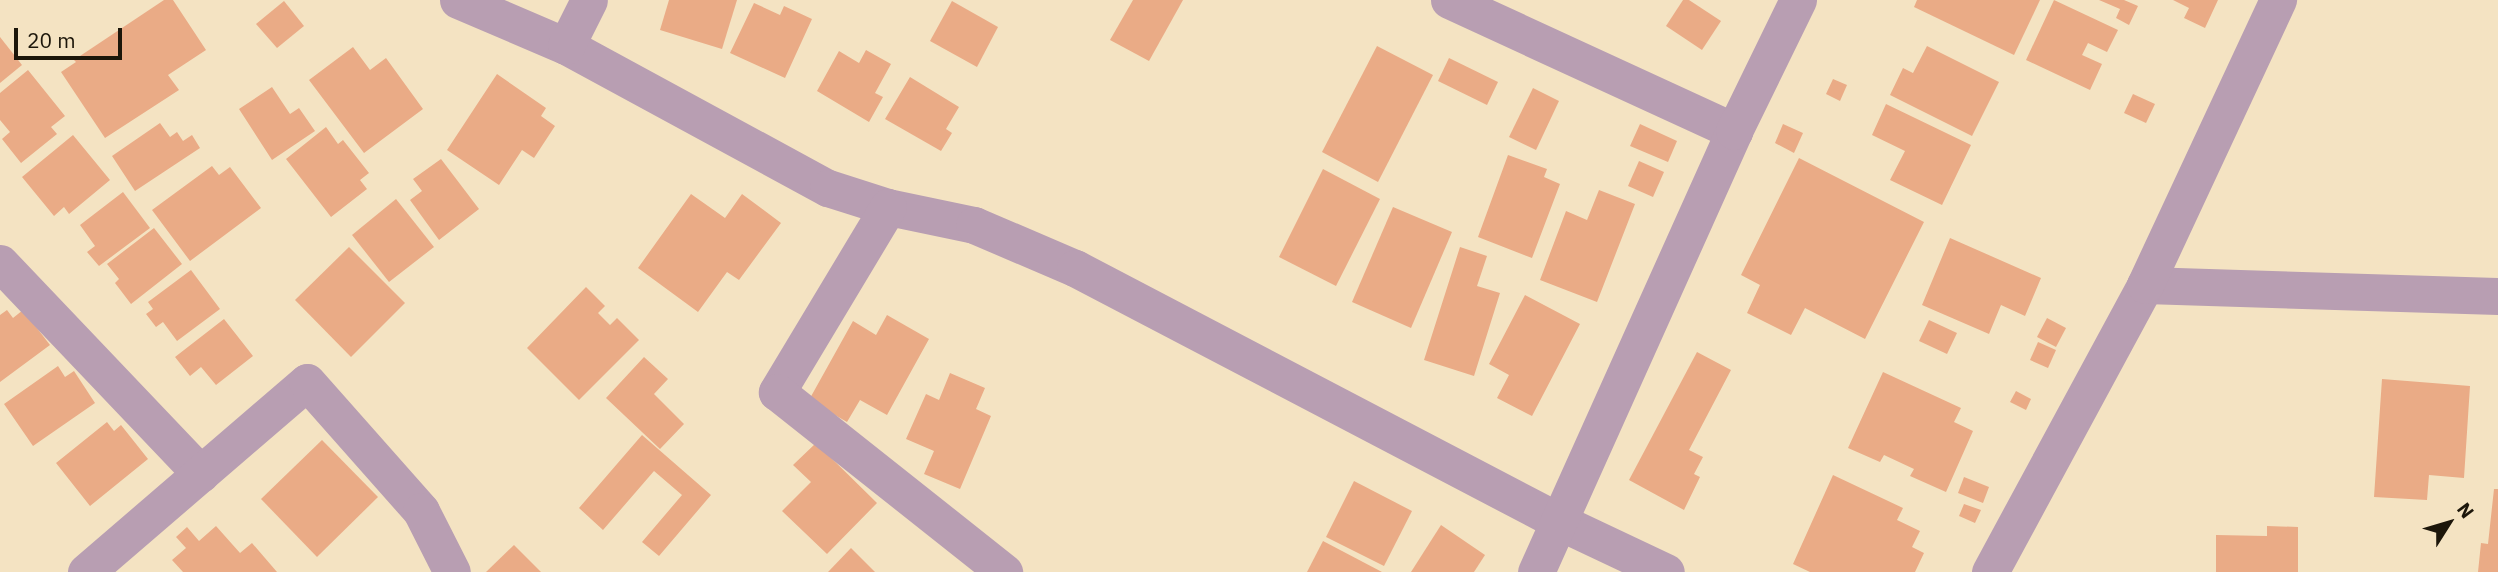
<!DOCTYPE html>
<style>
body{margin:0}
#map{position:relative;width:2498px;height:572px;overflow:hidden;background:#f4e3c2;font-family:"IBM Plex Sans",sans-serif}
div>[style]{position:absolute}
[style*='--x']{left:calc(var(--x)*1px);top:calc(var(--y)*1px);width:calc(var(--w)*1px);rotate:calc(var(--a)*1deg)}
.building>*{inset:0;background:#eaab86}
.street>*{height:37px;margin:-18.5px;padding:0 18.5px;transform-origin:18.5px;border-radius:18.5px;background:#b89eb2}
span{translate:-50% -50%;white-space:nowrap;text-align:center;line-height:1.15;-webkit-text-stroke:5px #f4e3c2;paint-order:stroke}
.north{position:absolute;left:2414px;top:488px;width:70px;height:70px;-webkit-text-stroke:5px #f4e3c2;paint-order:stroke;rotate:53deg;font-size:19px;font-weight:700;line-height:28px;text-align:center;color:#1c160a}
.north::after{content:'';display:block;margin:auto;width:24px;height:32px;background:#1c160a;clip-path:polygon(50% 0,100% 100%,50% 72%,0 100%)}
.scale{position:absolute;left:14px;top:28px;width:108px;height:32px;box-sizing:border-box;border:4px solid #1c160a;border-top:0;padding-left:9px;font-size:21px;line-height:24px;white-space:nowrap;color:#1c160a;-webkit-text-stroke:5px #f4e3c2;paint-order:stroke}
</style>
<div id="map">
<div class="building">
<div style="clip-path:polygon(164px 0,173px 0,206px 50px,168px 75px,179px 90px,105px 138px,61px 72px,76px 62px,74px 60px)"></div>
<div style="clip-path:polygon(669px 0,737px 0,722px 49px,660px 30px)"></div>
<div style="clip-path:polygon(1133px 0,1183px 0,1149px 61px,1110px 40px)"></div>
<div style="clip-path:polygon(1683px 0,1689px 0,1721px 21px,1702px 50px,1666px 26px)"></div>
<div style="clip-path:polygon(1917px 0,2040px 0,2014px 55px,1914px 7px)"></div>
<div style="clip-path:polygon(2054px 0,2118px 30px,2107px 52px,2088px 43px,2082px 55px,2102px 64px,2090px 90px,2026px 60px)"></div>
<div style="clip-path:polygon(2099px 0,2124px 0,2138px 6px,2129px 25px,2116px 18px,2120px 9px)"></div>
<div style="clip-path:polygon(2173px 0,2218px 0,2205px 28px,2184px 18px,2189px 8px)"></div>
<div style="clip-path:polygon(284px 1px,304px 26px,277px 48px,256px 24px)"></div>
<div style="clip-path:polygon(952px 1px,998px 27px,977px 67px,930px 41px)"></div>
<div style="clip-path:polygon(754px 3px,780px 15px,784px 6px,812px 19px,785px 78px,730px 53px)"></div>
<div style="clip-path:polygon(0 37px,22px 65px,0 83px)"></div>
<div style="clip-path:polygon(1377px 46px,1433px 75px,1378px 182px,1322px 152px)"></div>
<div style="clip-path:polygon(1927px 46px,1999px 82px,1972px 136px,1890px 95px,1903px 68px,1913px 73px)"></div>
<div style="clip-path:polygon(353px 47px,370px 70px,386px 58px,423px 109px,364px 153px,309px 80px)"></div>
<div style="clip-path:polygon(866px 50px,891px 64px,875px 93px,883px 97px,869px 122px,817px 91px,839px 51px,859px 63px)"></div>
<div style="clip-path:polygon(1449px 58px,1498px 82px,1487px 105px,1438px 81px)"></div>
<div style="clip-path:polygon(28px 70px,65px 116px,51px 127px,57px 134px,21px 163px,2px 139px,10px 132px,0 120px,0 93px)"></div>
<div style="clip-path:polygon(497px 74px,546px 108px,541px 116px,555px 126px,534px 158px,522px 150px,499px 185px,447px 150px)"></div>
<div style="clip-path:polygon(910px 77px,959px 107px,946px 129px,952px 133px,941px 151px,885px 119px)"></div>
<div style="clip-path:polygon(1833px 79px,1847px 85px,1840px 101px,1826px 94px)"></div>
<div style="clip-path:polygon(272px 87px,290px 114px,299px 108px,315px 131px,272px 160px,239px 109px)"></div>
<div style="clip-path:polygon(1533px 88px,1559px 101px,1536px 150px,1509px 137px)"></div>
<div style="clip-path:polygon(2133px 94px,2155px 104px,2146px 123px,2124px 113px)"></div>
<div style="clip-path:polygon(1886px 104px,1971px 145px,1942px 205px,1890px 180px,1905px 151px,1872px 135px)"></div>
<div style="clip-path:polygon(160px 123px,170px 137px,177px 132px,183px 141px,192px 135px,200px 148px,135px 191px,112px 156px)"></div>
<div style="clip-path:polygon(1640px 124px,1677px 141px,1668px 162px,1630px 146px)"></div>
<div style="clip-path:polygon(1783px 124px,1803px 133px,1794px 153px,1775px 143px)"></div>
<div style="clip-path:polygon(326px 127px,338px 144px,343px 140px,369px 173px,360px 180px,367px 189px,331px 217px,286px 159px)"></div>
<div style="clip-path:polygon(73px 135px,110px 180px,69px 214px,64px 207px,54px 216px,22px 177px)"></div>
<div style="clip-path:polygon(1508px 155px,1547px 169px,1544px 177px,1560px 184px,1532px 258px,1478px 237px)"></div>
<div style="clip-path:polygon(1799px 158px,1924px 222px,1865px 339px,1805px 308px,1791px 335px,1747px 313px,1760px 285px,1741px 275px)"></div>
<div style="clip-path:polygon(441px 159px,479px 209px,439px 240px,410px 200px,422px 191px,413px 179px)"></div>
<div style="clip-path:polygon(1639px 161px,1664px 172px,1653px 197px,1628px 186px)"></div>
<div style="clip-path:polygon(212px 166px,219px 175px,230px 167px,261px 208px,190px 261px,152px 210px)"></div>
<div style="clip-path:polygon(1323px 169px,1380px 199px,1336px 286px,1279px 257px)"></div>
<div style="clip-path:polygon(1599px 190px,1635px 204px,1597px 302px,1540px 280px,1566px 211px,1587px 220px)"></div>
<div style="clip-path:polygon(123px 192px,150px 228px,99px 266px,87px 252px,95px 246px,80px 225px)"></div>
<div style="clip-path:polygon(691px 194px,725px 218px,742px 194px,781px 223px,739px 280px,727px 272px,698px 312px,638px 268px)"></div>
<div style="clip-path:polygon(396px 199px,434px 247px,389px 282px,352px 235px)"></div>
<div style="clip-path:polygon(1393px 207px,1452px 232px,1411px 328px,1352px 302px)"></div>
<div style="clip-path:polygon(154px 228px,182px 264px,131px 304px,115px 283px,119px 279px,107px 264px)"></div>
<div style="clip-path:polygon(1950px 238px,2041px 278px,2025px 316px,2001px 305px,1989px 334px,1922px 305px)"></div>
<div style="clip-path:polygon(349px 247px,405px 303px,351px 357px,295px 300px)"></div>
<div style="clip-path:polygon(1460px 247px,1487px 256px,1477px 286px,1500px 293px,1474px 376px,1424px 360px)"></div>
<div style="clip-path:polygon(191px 270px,220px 309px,177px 341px,163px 322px,156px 327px,146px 314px,153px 309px,148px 302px)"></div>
<div style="clip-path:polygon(586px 287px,605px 306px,598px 313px,610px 325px,617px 318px,639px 340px,579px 400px,527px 348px)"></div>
<div style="clip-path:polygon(1525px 295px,1580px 324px,1532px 416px,1497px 398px,1509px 375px,1489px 364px)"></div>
<div style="clip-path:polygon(7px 310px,13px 318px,23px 310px,50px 345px,0 382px,0 315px)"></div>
<div style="clip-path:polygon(887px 315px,929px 339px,887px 415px,860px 400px,847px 422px,809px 400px,853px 321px,876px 335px)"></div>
<div style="clip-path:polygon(2047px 318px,2066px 328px,2056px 347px,2037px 337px)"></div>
<div style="clip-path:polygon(224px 319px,253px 356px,216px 385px,201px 367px,190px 376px,175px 357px)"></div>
<div style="clip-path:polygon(1929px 320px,1957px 333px,1947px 354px,1919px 341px)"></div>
<div style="clip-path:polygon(2038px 342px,2056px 350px,2048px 368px,2030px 360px)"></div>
<div style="clip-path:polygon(1697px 352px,1731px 370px,1689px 450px,1703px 457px,1694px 474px,1700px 477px,1684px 510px,1629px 480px)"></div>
<div style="clip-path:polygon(644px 357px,668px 379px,654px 394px,684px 424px,660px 449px,606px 398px)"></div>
<div style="clip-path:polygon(58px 366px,65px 377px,74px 371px,95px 403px,33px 446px,4px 404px)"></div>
<div style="clip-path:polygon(1883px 372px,1961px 408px,1954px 422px,1973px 431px,1946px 492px,1910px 476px,1914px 469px,1884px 455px,1880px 462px,1848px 448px)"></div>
<div style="clip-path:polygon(950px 373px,985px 388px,976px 409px,991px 416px,960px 489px,924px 474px,934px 451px,906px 439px,926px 394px,939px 400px)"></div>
<div style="clip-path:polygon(2382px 379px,2470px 386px,2464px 478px,2429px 475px,2427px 500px,2374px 497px)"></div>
<div style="clip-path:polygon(2016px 391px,2031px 399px,2026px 410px,2010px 402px)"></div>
<div style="clip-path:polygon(107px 422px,114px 431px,121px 425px,148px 459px,90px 506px,56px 463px)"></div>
<div style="clip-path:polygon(642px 435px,711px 495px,659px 556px,642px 542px,682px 495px,654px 471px,603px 530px,579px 508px)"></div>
<div style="clip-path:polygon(322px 440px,378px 497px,317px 557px,261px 499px)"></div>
<div style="clip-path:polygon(816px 443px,877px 503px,827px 554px,782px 511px,811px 482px,793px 465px)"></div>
<div style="clip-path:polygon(1833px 475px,1903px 508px,1897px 520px,1920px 531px,1912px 547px,1924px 553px,1915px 572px,1810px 572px,1793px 564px)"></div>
<div style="clip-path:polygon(1964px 477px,1989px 487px,1983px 503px,1958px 493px)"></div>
<div style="clip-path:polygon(1354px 481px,1412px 511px,1384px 566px,1326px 537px)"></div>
<div style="clip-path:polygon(2494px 489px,2498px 489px,2498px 572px,2478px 572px,2481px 543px,2488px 544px)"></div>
<div style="clip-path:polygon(1964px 504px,1981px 510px,1975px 523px,1959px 516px)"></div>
<div style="clip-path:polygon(1441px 525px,1485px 555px,1474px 572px,1411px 572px)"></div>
<div style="clip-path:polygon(216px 526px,240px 553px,252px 543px,277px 572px,183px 572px,172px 560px,186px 548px,176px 537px,187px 527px,199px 541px)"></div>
<div style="clip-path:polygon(2267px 526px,2298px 527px,2298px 572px,2216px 572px,2216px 535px,2267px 536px)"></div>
<div style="clip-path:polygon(1323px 541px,1382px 572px,1307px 572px)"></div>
<div style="clip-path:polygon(514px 545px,541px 572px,486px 572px)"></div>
<div style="clip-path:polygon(851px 548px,875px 572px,828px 572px)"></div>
</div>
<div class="street">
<div style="--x:458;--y:0;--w:117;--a:23.1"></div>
<div style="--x:566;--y:46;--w:298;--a:28.5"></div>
<div style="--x:828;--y:188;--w:63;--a:17.6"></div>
<div style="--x:888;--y:207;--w:88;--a:11.8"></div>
<div style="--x:974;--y:225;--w:110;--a:23.1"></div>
<div style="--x:1075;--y:268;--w:547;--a:27.64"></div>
<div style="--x:1560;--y:522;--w:117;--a:25.3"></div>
<div style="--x:1449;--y:0;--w:314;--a:24.7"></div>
<div style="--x:566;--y:46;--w:51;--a:-63.4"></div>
<div style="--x:888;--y:207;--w:216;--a:121"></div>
<div style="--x:777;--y:392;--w:290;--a:38.4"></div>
<div style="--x:0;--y:263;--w:291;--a:46.4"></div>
<div style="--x:2145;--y:285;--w:353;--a:1.8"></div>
<div style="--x:86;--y:572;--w:291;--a:-40.7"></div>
<div style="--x:307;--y:382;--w:172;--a:48.5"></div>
<div style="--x:421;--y:511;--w:68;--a:63.1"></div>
<div style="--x:1536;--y:572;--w:483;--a:-65.8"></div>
<div style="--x:1734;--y:131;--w:146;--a:-64"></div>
<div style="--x:1990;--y:572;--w:326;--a:-61.6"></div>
<div style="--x:2145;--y:285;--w:315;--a:-65"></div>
</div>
<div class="north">N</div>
<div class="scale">20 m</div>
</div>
